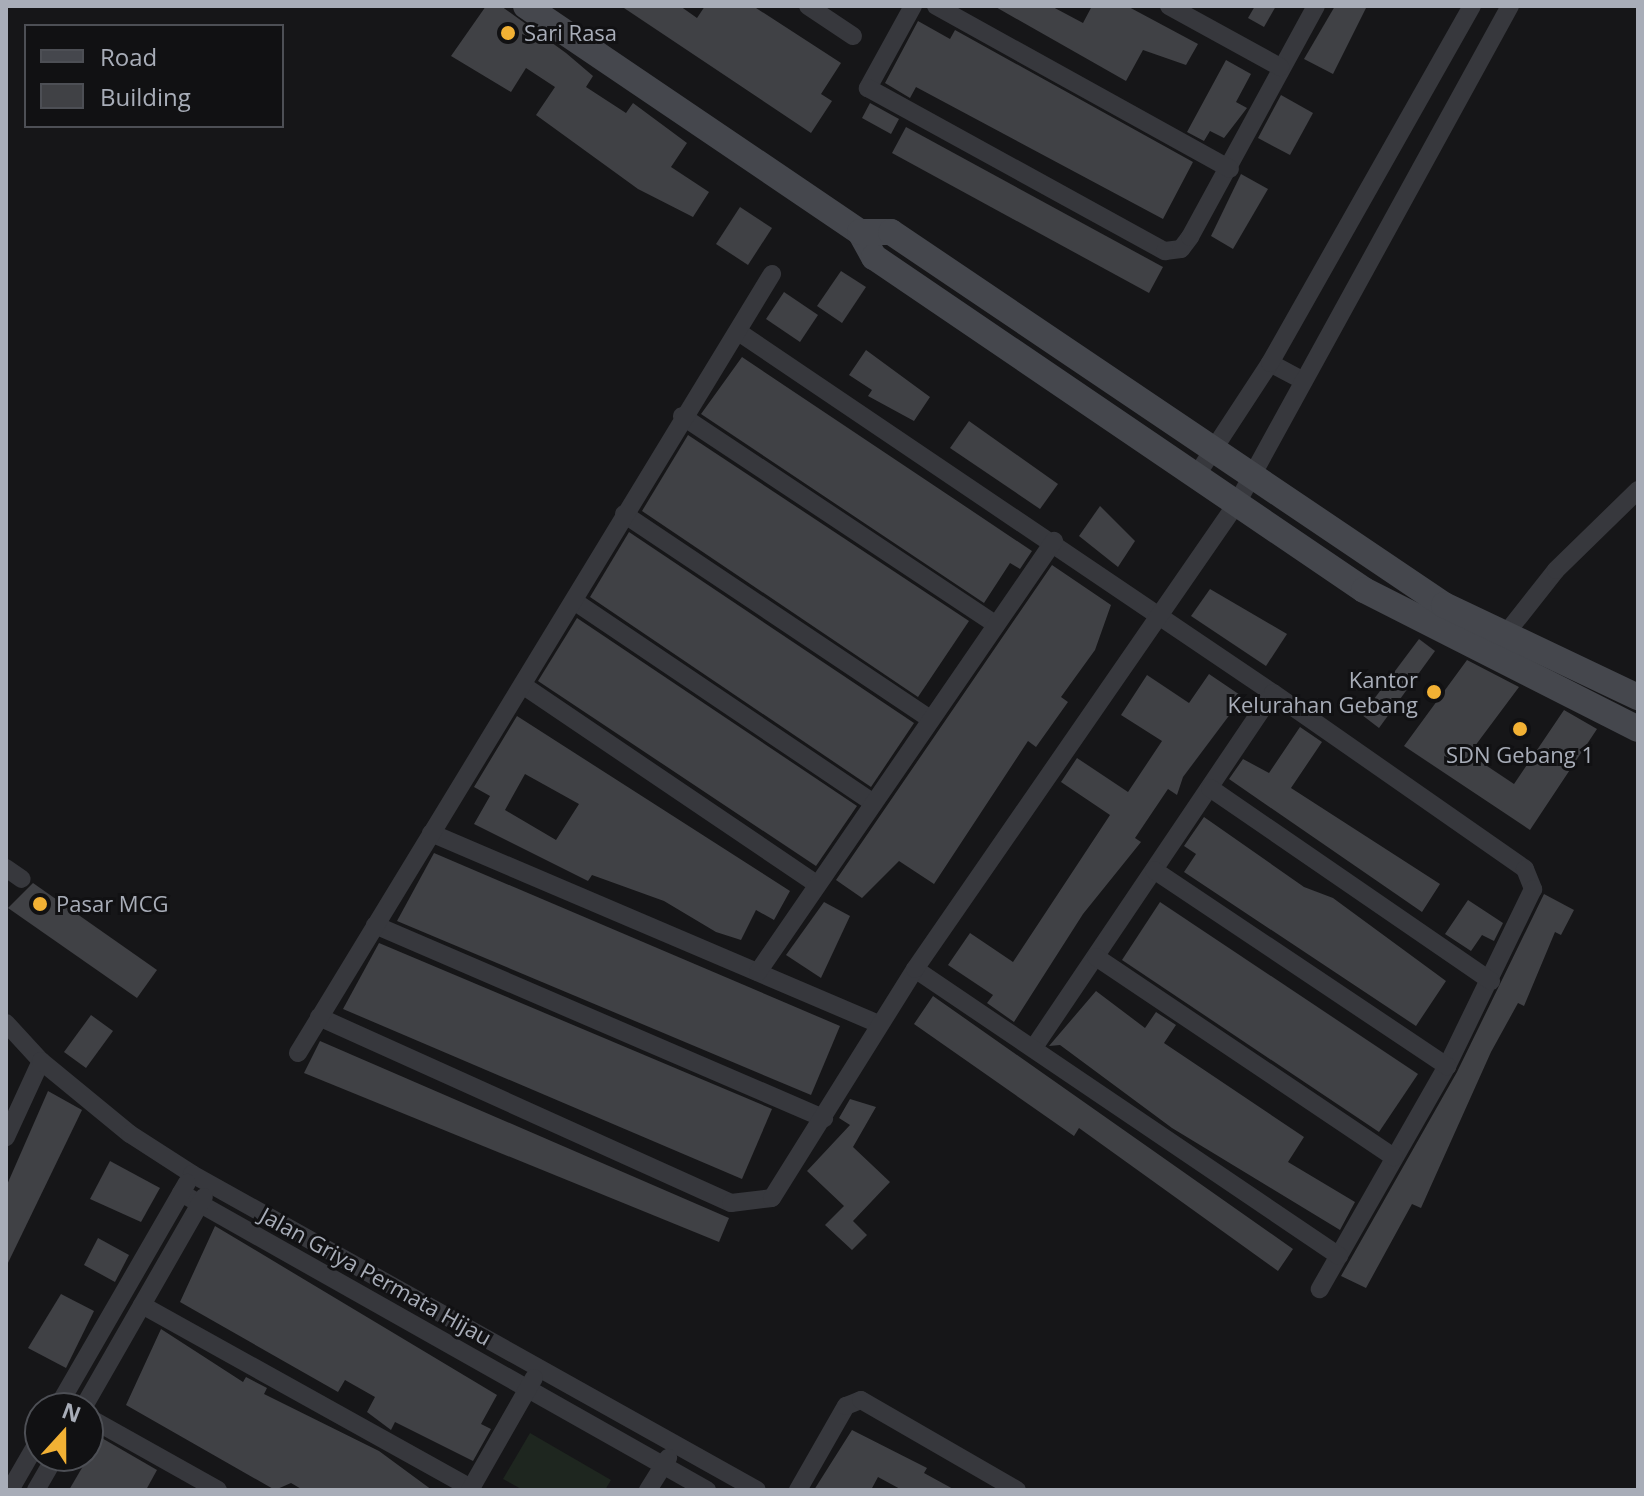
<!DOCTYPE html>
<style>
body{margin:0}
#map{position:relative;width:1644px;height:1496px;overflow:hidden;background:#161618;font-family:"Open Sans",sans-serif}
div>[style]{position:absolute}
[style*='--x']{left:calc(var(--x)*1px);top:calc(var(--y)*1px);width:calc(var(--w)*1px);rotate:calc(var(--a)*1deg)}
.green>*{inset:0;background:#1e261f}
.building>*{inset:0;background:#404145}
.street>*{height:18px;margin:-9px;padding:0 9px;transform-origin:9px;border-radius:9px;background:#37383d}
.secondary>*{height:26px;margin:-13px;padding:0 13px;transform-origin:13px;border-radius:13px;background:#45474d}
.dots>*{width:22px;height:22px;translate:-50% -50%;box-sizing:border-box;border:4px solid #111113;border-radius:50%}
span{translate:-50% -50%;white-space:nowrap;text-align:center;line-height:1.15;-webkit-text-stroke:6px #111113;paint-order:stroke}
.poi-label{font-size:22px;color:#a8adb8}
.left{translate:0 -50%;text-align:left}
.right{translate:-100% -50%;text-align:right}
.street-label{font-size:22px;color:#a8adb8}
.frame{position:absolute;inset:0;border:8px solid #a8adb8;pointer-events:none}
.legend{position:absolute;left:24px;top:24px;width:260px;height:104px;box-sizing:border-box;background:#111113;border:2px solid #4d4f55;margin:0;padding:10px 14px;list-style:none;font-size:24px;color:#a8adb8}
.legend li{display:flex;align-items:center;gap:16px;height:40px}
.legend b{width:40px;border:2px solid #4d4f55}
.north{position:absolute;left:24px;top:1392px;width:80px;height:80px;box-sizing:border-box;background:#111113;border:2px solid #4d4f55;border-radius:50%;rotate:21deg;font-size:22px;font-weight:700;line-height:32px;text-align:center;color:#a8adb8}
.north::after{content:'';display:block;margin:auto;width:28px;height:36px;background:#f2b134;clip-path:polygon(50% 0,100% 100%,50% 72%,0 100%)}
</style>
<div id="map">
<div class="green">
<div style="clip-path:polygon(530px 1433px,611px 1480px,605px 1490px,523px 1490px,503px 1479px)"></div>
</div>
<div class="building">
<div style="clip-path:polygon(486px 6px,501px 6px,566px 53px,593px 76px,586px 87px,626px 113px,633px 103px,687px 143px,671px 167px,709px 192px,693px 217px,638px 189px,536px 115px,555px 87px,526px 68px,511px 92px,451px 56px)"></div>
<div style="clip-path:polygon(621px 6px,680px 6px,697px 18px,705px 6px,753px 6px,841px 63px,821px 94px,832px 101px,811px 133px)"></div>
<div style="clip-path:polygon(994px 6px,1051px 6px,1083px 23px,1092px 6px,1127px 6px,1198px 44px,1186px 65px,1143px 50px,1126px 81px)"></div>
<div style="clip-path:polygon(1255px 6px,1276px 6px,1264px 27px,1248px 18px)"></div>
<div style="clip-path:polygon(1335px 6px,1367px 6px,1333px 74px,1304px 59px)"></div>
<div style="clip-path:polygon(918px 21px,950px 39px,955px 30px,1193px 162px,1163px 219px,916px 87px,910px 98px,885px 83px)"></div>
<div style="clip-path:polygon(1226px 60px,1251px 74px,1236px 102px,1247px 108px,1224px 138px,1210px 131px,1204px 141px,1187px 132px)"></div>
<div style="clip-path:polygon(1281px 95px,1313px 113px,1290px 155px,1258px 138px)"></div>
<div style="clip-path:polygon(870px 103px,899px 119px,891px 134px,862px 118px)"></div>
<div style="clip-path:polygon(906px 127px,1163px 267px,1149px 293px,892px 153px)"></div>
<div style="clip-path:polygon(1241px 174px,1268px 189px,1233px 249px,1211px 236px)"></div>
<div style="clip-path:polygon(740px 207px,772px 228px,748px 265px,716px 244px)"></div>
<div style="clip-path:polygon(841px 271px,866px 287px,842px 323px,817px 306px)"></div>
<div style="clip-path:polygon(784px 292px,818px 315px,800px 342px,766px 319px)"></div>
<div style="clip-path:polygon(866px 350px,930px 397px,914px 421px,868px 396px,872px 390px,849px 375px)"></div>
<div style="clip-path:polygon(742px 357px,1032px 551px,1020px 569px,1010px 563px,984px 603px,701px 414px)"></div>
<div style="clip-path:polygon(969px 421px,1058px 484px,1040px 509px,950px 448px)"></div>
<div style="clip-path:polygon(688px 435px,969px 621px,918px 697px,642px 511px)"></div>
<div style="clip-path:polygon(1100px 506px,1135px 541px,1118px 567px,1079px 536px)"></div>
<div style="clip-path:polygon(629px 532px,914px 723px,871px 787px,590px 597px)"></div>
<div style="clip-path:polygon(1052px 565px,1111px 605px,1095px 650px,1061px 697px,1068px 702px,1036px 747px,1028px 741px,934px 884px,899px 861px,862px 898px,836px 880px)"></div>
<div style="clip-path:polygon(1210px 589px,1287px 634px,1266px 666px,1191px 616px)"></div>
<div style="clip-path:polygon(577px 618px,857px 806px,816px 866px,538px 681px)"></div>
<div style="clip-path:polygon(1419px 639px,1435px 651px,1379px 728px,1362px 715px)"></div>
<div style="clip-path:polygon(1467px 660px,1519px 687px,1469px 754px,1514px 784px,1564px 710px,1597px 729px,1530px 830px,1404px 746px)"></div>
<div style="clip-path:polygon(1209px 674px,1243px 697px,1183px 777px,1177px 795px,1168px 789px,1135px 838px,1141px 842px,1083px 914px,1014px 1022px,987px 1003px,993px 995px,948px 965px,970px 933px,1013px 962px,1110px 815px,1061px 782px,1077px 758px,1128px 792px,1162px 741px,1121px 715px,1147px 675px,1189px 703px)"></div>
<div style="clip-path:polygon(evenodd,517px 716px,790px 891px,774px 920px,756px 910px,741px 940px,716px 932px,664px 901px,592px 875px,588px 881px,474px 824px,490px 796px,474px 787px,517px 716px,525px 774px,579px 804px,556px 840px,505px 810px,525px 774px)"></div>
<div style="clip-path:polygon(1300px 727px,1322px 742px,1291px 788px,1440px 884px,1422px 912px,1229px 779px,1243px 759px,1269px 773px)"></div>
<div style="clip-path:polygon(1204px 817px,1304px 887px,1333px 898px,1446px 981px,1416px 1026px,1184px 872px,1196px 854px,1184px 846px)"></div>
<div style="clip-path:polygon(434px 853px,840px 1026px,811px 1095px,397px 921px)"></div>
<div style="clip-path:polygon(33px 883px,157px 970px,137px 998px,8px 908px)"></div>
<div style="clip-path:polygon(1544px 894px,1574px 910px,1561px 935px,1555px 932px,1524px 1006px,1518px 1003px,1491px 1052px,1421px 1208px,1412px 1204px,1366px 1288px,1341px 1276px,1457px 1072px)"></div>
<div style="clip-path:polygon(1468px 900px,1503px 923px,1494px 941px,1482px 935px,1471px 951px,1445px 934px)"></div>
<div style="clip-path:polygon(824px 902px,850px 916px,821px 978px,786px 955px)"></div>
<div style="clip-path:polygon(1160px 902px,1418px 1074px,1379px 1132px,1122px 960px)"></div>
<div style="clip-path:polygon(379px 943px,772px 1109px,742px 1179px,343px 1009px)"></div>
<div style="clip-path:polygon(1096px 991px,1145px 1028px,1156px 1012px,1176px 1025px,1164px 1043px,1304px 1137px,1288px 1162px,1355px 1202px,1340px 1230px,1172px 1128px,1060px 1045px,1049px 1046px)"></div>
<div style="clip-path:polygon(933px 996px,1293px 1249px,1278px 1271px,1079px 1128px,1074px 1136px,914px 1024px)"></div>
<div style="clip-path:polygon(91px 1015px,113px 1031px,86px 1068px,64px 1052px)"></div>
<div style="clip-path:polygon(320px 1041px,729px 1218px,719px 1242px,304px 1073px)"></div>
<div style="clip-path:polygon(48px 1091px,82px 1110px,6px 1267px,6px 1187px)"></div>
<div style="clip-path:polygon(850px 1099px,876px 1107px,853px 1147px,890px 1182px,853px 1221px,867px 1235px,852px 1250px,825px 1225px,844px 1206px,807px 1171px,850px 1125px,839px 1118px)"></div>
<div style="clip-path:polygon(110px 1161px,160px 1188px,141px 1222px,90px 1199px)"></div>
<div style="clip-path:polygon(215px 1226px,497px 1395px,481px 1424px,491px 1429px,473px 1461px,395px 1422px,391px 1430px,367px 1412px,375px 1397px,345px 1380px,338px 1392px,180px 1302px)"></div>
<div style="clip-path:polygon(98px 1238px,129px 1255px,115px 1282px,84px 1265px)"></div>
<div style="clip-path:polygon(61px 1294px,94px 1311px,66px 1368px,28px 1348px)"></div>
<div style="clip-path:polygon(161px 1329px,243px 1382px,246px 1377px,267px 1388px,264px 1394px,379px 1451px,432px 1490px,303px 1490px,291px 1483px,275px 1490px,126px 1405px)"></div>
<div style="clip-path:polygon(852px 1430px,927px 1468px,924px 1473px,955px 1490px,902px 1490px,878px 1477px,871px 1490px,814px 1490px)"></div>
<div style="clip-path:polygon(100px 1437px,157px 1470px,146px 1490px,69px 1490px)"></div>
</div>
<div class="street">
<div style="--x:808;--y:6;--w:54;--a:33.7"></div>
<div style="--x:913;--y:6;--w:94;--a:118.8"></div>
<div style="--x:868;--y:88;--w:339;--a:28.8"></div>
<div style="--x:1165;--y:251;--w:16;--a:-7"></div>
<div style="--x:1181;--y:249;--w:15;--a:-53"></div>
<div style="--x:1190;--y:237;--w:263;--a:-61.4"></div>
<div style="--x:936;--y:6;--w:336;--a:29"></div>
<div style="--x:1169;--y:6;--w:127;--a:28.8"></div>
<div style="--x:740;--y:333;--w:643;--a:34.04"></div>
<div style="--x:1273;--y:693;--w:427;--a:124"></div>
<div style="--x:1270;--y:363;--w:38;--a:28"></div>
<div style="--x:682;--y:416;--w:377;--a:33.6"></div>
<div style="--x:1198;--y:473;--w:131;--a:-56.8"></div>
<div style="--x:1270;--y:363;--w:410;--a:-60.5"></div>
<div style="--x:624;--y:514;--w:368;--a:33.8"></div>
<div style="--x:574;--y:601;--w:359;--a:34"></div>
<div style="--x:1500;--y:641;--w:90;--a:-51.7"></div>
<div style="--x:1556;--y:570;--w:115;--a:-44.3"></div>
<div style="--x:524;--y:686;--w:353;--a:34.1"></div>
<div style="--x:1273;--y:693;--w:307;--a:34.9"></div>
<div style="--x:1525;--y:869;--w:22;--a:68"></div>
<div style="--x:1533;--y:889;--w:197;--a:115.9"></div>
<div style="--x:1447;--y:1066;--w:257;--a:119.7"></div>
<div style="--x:1210;--y:788;--w:341;--a:34.5"></div>
<div style="--x:431;--y:833;--w:486;--a:23.1"></div>
<div style="--x:6;--y:868;--w:19;--a:35"></div>
<div style="--x:1154;--y:870;--w:353;--a:33.8"></div>
<div style="--x:375;--y:925;--w:489;--a:23.3"></div>
<div style="--x:1096;--y:957;--w:359;--a:33.9"></div>
<div style="--x:915;--y:969;--w:512;--a:34.09"></div>
<div style="--x:758;--y:972;--w:523;--a:-55.52"></div>
<div style="--x:319;--y:1017;--w:452;--a:24.3"></div>
<div style="--x:731;--y:1203;--w:41;--a:-7"></div>
<div style="--x:772;--y:1198;--w:270;--a:-58"></div>
<div style="--x:915;--y:969;--w:566;--a:-55.36"></div>
<div style="--x:1237;--y:503;--w:567;--a:-61.22"></div>
<div style="--x:6;--y:1023;--w:52;--a:47.4"></div>
<div style="--x:41;--y:1061;--w:84;--a:114.7"></div>
<div style="--x:298;--y:1053;--w:912;--a:-58.68"></div>
<div style="--x:41;--y:1061;--w:115;--a:39.4"></div>
<div style="--x:130;--y:1134;--w:74;--a:32.8"></div>
<div style="--x:192;--y:1174;--w:647;--a:29.22"></div>
<div style="--x:181;--y:1193;--w:604;--a:29.45"></div>
<div style="--x:142;--y:1305;--w:376;--a:29.1"></div>
<div style="--x:57;--y:1408;--w:260;--a:-60"></div>
<div style="--x:83;--y:1408;--w:243;--a:-60.2"></div>
<div style="--x:88;--y:1417;--w:149;--a:29.3"></div>
<div style="--x:10;--y:1490;--w:60;--a:-60"></div>
<div style="--x:36;--y:1490;--w:39;--a:-60"></div>
<div style="--x:470;--y:1490;--w:129;--a:-60.3"></div>
<div style="--x:648;--y:1490;--w:38;--a:-58"></div>
<div style="--x:798;--y:1490;--w:97;--a:-60.3"></div>
<div style="--x:846;--y:1406;--w:16;--a:-22"></div>
<div style="--x:861;--y:1400;--w:180;--a:30"></div>
</div>
<div class="secondary">
<div style="--x:526;--y:6;--w:403;--a:34.1"></div>
<div style="--x:860;--y:232;--w:29;--a:61"></div>
<div style="--x:874;--y:257;--w:592;--a:34.2"></div>
<div style="--x:1364;--y:590;--w:307;--a:26.9"></div>
<div style="--x:860;--y:232;--w:31;--a:0"></div>
<div style="--x:891;--y:232;--w:667;--a:34"></div>
<div style="--x:1444;--y:605;--w:215;--a:25.4"></div>
</div>
<div class="dots">
<div style="left:508px;top:33px;background:#f2b134"></div>
<div style="left:1434px;top:692px;background:#f2b134"></div>
<div style="left:1520px;top:729px;background:#f2b134"></div>
<div style="left:40px;top:904px;background:#f2b134"></div>
</div>
<div class="poi-label">
<span class="left" style="left:524px;top:33px">Sari Rasa</span>
<span class="right" style="left:1418px;top:692px">Kantor<br>Kelurahan Gebang</span>
<span style="left:1520px;top:755px">SDN Gebang 1</span>
<span class="left" style="left:56px;top:904px">Pasar MCG</span>
</div>
<div class="street-label">
<span style="left:376px;top:1276px;rotate:29deg">Jalan Griya Permata Hijau</span>
</div>
<div class="frame"></div>
<ul class="legend">
<li><b style="height:10px;background:#45474d"></b>Road</li>
<li><b style="height:22px;background:#404145"></b>Building</li>
</ul>
<div class="north">N</div>
</div>
